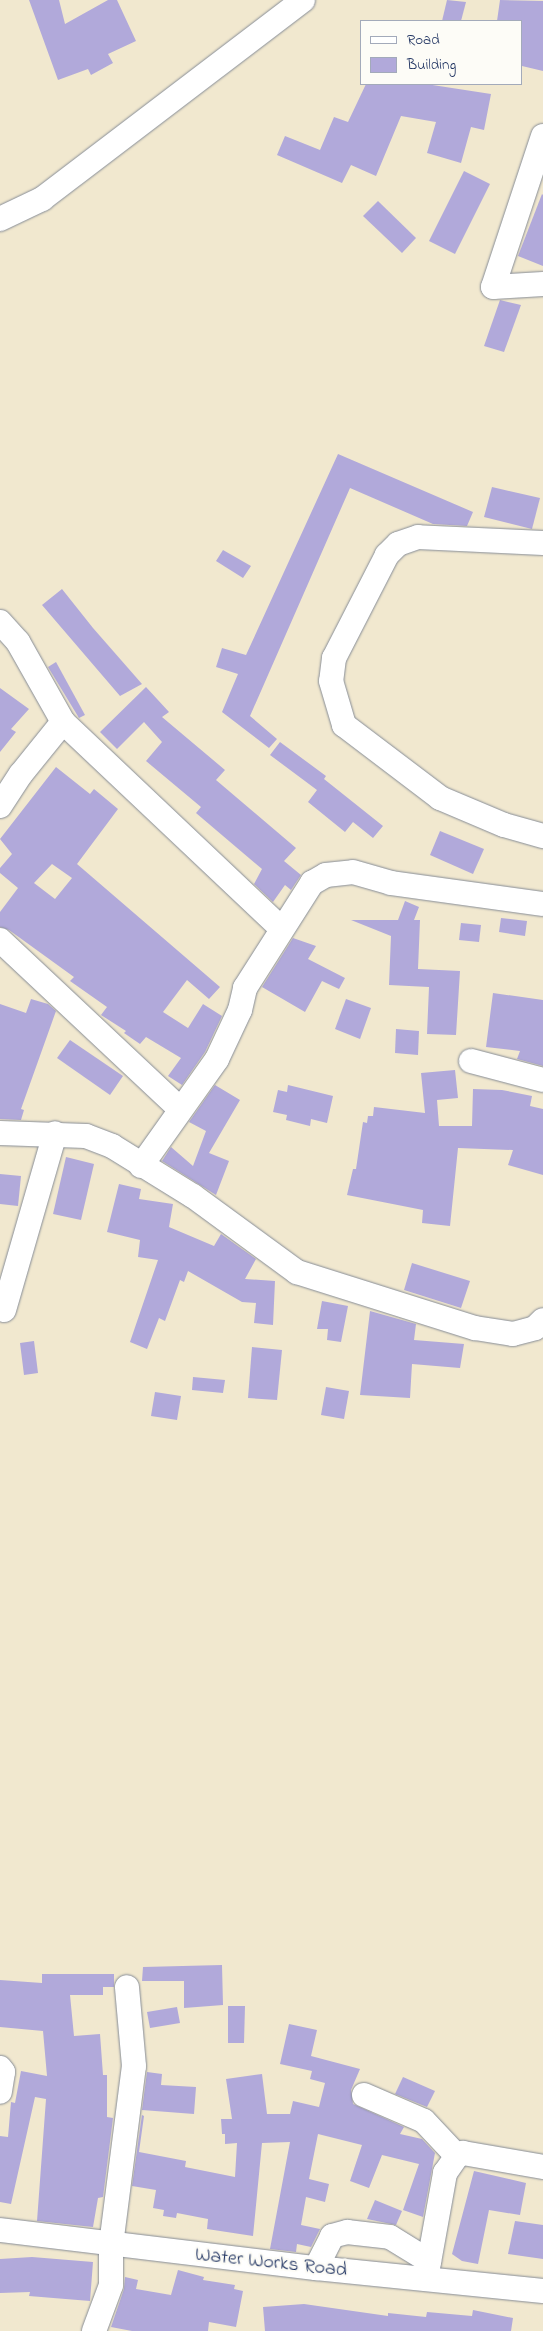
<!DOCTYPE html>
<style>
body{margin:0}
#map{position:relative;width:543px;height:2331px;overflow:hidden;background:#f1e8cf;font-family:"Indie Flower",sans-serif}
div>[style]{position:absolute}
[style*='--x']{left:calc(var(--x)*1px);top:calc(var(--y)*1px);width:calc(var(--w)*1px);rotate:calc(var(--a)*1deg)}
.building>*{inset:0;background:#b1a9da}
.roads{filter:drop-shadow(0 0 1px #868c96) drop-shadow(0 0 1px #868c96)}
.minor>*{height:24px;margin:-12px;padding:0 12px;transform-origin:12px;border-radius:12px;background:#fff}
span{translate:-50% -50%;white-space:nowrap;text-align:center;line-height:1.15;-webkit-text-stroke:4.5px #fdfcf7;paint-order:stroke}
.street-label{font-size:20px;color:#1b2f5e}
.legend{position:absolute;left:360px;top:20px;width:162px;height:65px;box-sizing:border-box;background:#fdfcf7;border:1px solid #a3aaba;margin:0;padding:6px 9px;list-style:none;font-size:15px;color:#1b2f5e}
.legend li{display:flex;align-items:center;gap:10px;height:25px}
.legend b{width:25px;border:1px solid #a3aaba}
</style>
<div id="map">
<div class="building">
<div style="clip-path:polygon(29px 0,59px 0,65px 24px,108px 0,117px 0,136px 41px,108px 54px,113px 63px,91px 75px,88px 69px,58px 80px)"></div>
<div style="clip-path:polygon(447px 0,466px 2px,461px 21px,442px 21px)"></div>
<div style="clip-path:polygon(500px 0,543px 1px,543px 71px,522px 66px,522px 21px,497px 21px)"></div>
<div style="clip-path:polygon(366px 84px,426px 84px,491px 94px,484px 130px,471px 127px,461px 163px,427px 153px,436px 122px,401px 116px,376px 176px,351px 165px,342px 183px,277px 155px,285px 136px,320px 150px,334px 117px,348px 122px)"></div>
<div style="clip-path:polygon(464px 171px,490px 184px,455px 254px,429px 241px)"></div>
<div style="clip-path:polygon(542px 194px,543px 195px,543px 266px,518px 256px)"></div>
<div style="clip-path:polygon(378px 201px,416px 238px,402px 253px,363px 216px)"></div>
<div style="clip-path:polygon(500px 300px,521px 305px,504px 352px,484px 346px)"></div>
<div style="clip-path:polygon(338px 454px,473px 512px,467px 526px,433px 524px,350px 488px,250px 716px,277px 739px,269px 748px,222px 712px,238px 674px,216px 667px,222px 648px,246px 655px)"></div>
<div style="clip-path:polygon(492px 487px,540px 498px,532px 529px,484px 517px)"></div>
<div style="clip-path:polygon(223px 550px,251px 566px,243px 578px,216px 561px)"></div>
<div style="clip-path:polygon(62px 589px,93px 628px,142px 684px,120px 696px,42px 605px)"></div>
<div style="clip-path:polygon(56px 662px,85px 715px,79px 718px,48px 667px)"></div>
<div style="clip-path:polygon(146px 687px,169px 712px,162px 717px,225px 770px,216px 780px,296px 848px,284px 861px,301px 875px,291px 890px,285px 885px,273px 902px,254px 884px,262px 869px,196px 813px,201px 807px,146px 761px,162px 742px,144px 722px,117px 749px,100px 732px)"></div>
<div style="clip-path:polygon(0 688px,29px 709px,11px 729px,16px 732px,0 752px)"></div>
<div style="clip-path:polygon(280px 742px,326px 776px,324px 779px,383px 826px,373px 838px,353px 822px,345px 832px,308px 802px,317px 790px,270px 755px)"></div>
<div style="clip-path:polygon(evenodd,56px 767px,90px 794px,94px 789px,118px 809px,77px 864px,220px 987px,209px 999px,187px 980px,163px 1012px,188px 1028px,203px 1004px,222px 1016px,205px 1052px,182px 1085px,168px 1076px,181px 1058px,146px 1037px,140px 1044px,124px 1033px,126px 1031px,101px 1015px,107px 1007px,70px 981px,74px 977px,9px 930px,0 927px,0 912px,18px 888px,0 873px,0 868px,12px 854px,0 839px,56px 767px,52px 864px,72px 878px,55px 899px,34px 883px,52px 864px)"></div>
<div style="clip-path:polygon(440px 831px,484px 849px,473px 874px,430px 855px)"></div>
<div style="clip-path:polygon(405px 901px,419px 907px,414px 920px,420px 920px,418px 969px,460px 971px,456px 1035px,427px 1034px,429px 987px,389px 985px,391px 936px,351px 920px,398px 920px)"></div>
<div style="clip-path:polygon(501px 918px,527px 921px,525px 936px,499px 932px)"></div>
<div style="clip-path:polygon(461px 923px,481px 925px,479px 942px,459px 940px)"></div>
<div style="clip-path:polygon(293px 938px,316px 946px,308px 959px,345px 978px,339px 989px,322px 981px,305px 1012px,262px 987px)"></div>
<div style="clip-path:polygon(493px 993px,543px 1000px,543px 1066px,517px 1059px,520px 1051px,486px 1047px)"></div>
<div style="clip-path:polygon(31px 999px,48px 1004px,56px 1011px,21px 1109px,24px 1110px,21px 1120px,0 1119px,0 1004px,26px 1013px)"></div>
<div style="clip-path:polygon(346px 999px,371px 1008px,360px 1039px,335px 1029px)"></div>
<div style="clip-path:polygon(396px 1029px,419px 1031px,418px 1055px,395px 1053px)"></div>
<div style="clip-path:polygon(70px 1040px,123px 1076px,110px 1095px,57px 1058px)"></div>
<div style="clip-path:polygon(455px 1070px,458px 1098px,437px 1100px,439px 1126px,472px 1126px,473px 1089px,502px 1090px,532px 1096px,530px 1106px,543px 1109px,543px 1175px,508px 1165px,513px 1150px,458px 1148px,450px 1226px,422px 1223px,423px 1210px,347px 1195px,353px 1169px,356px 1169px,363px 1122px,367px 1123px,368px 1116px,373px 1116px,374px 1107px,425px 1113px,421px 1073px)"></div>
<div style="clip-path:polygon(215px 1085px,240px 1100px,209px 1153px,229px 1161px,216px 1195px,162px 1161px,171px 1147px,193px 1166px,206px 1131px,189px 1122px)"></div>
<div style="clip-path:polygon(288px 1085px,333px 1096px,327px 1123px,311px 1119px,310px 1126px,286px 1120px,287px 1115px,273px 1112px,278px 1090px,287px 1092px)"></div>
<div style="clip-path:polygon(66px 1157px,94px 1164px,81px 1220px,53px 1214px)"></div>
<div style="clip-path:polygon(0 1174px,21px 1176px,18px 1206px,0 1204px)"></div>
<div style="clip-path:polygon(119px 1184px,141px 1189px,139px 1199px,173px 1204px,169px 1227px,214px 1246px,221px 1234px,256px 1259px,245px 1279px,275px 1281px,273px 1325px,254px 1323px,256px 1303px,242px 1302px,188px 1271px,184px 1282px,180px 1280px,165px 1321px,159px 1318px,147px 1349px,130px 1342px,158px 1260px,138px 1257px,140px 1240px,107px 1232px)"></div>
<div style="clip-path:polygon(412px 1263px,470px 1281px,461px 1308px,404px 1290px)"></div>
<div style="clip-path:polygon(322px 1301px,348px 1306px,341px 1342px,327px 1340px,328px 1329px,317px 1329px)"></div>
<div style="clip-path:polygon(370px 1311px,416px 1324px,414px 1340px,464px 1344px,460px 1368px,412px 1364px,410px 1398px,360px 1395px)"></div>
<div style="clip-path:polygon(34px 1341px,38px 1373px,24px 1375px,20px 1343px)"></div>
<div style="clip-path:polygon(252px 1347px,282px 1350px,277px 1400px,248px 1398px)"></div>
<div style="clip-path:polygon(193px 1377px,225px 1380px,223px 1393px,192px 1390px)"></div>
<div style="clip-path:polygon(326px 1387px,349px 1391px,344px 1419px,321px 1415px)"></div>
<div style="clip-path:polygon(155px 1392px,181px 1396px,177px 1420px,151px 1416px)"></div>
<div style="clip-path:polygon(222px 1965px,223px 2005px,184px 2008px,184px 1981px,142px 1981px,143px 1967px)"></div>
<div style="clip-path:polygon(42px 1974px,114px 1974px,114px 1987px,103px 1987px,103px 1995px,70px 1995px,74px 2036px,100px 2034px,103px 2075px,107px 2075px,107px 2117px,113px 2118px,103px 2197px,98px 2198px,93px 2227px,37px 2221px,46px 2099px,35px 2097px,11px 2204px,0 2202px,0 2136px,8px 2137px,11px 2102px,15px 2103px,21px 2071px,47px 2076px,43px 2031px,0 2027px,0 1980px,42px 1983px)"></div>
<div style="clip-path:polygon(228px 2006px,245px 2006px,244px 2043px,228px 2043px)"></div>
<div style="clip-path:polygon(177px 2007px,180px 2023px,150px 2028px,147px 2012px)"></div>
<div style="clip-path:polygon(289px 2024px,317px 2030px,311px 2056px,360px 2069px,351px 2090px,353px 2104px,404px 2127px,400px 2134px,422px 2139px,435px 2153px,423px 2217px,403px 2210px,419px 2164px,382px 2155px,369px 2188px,350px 2181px,362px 2145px,318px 2134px,309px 2179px,329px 2184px,325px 2202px,306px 2197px,301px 2225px,320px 2229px,311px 2247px,297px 2244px,296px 2252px,270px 2249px,290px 2142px,262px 2143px,253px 2236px,207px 2229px,208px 2219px,177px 2213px,176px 2218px,163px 2216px,164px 2210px,153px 2208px,156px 2190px,132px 2186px,142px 2115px,144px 2116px,139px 2152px,186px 2161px,185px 2167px,235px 2177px,237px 2143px,225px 2144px,225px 2134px,222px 2134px,221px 2119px,232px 2119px,226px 2079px,262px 2074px,267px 2114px,290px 2114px,293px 2101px,319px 2107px,325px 2083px,310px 2079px,312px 2071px,280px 2064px)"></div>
<div style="clip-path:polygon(147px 2072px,162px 2074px,161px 2085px,196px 2087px,194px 2114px,142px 2110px)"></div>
<div style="clip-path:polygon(403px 2077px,435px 2091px,427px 2107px,395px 2094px)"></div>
<div style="clip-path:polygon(474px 2171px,526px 2183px,520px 2215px,489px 2210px,478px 2264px,462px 2261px,452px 2254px)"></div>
<div style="clip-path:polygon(375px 2200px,402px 2211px,396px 2225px,367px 2219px)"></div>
<div style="clip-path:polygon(515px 2221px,543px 2225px,543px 2259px,508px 2254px)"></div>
<div style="clip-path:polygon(32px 2257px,93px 2262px,90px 2301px,29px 2296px,30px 2292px,0 2293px,0 2259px)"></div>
<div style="clip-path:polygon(178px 2270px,204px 2277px,203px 2280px,235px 2285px,234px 2289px,243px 2291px,236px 2327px,209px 2322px,208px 2331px,132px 2331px,111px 2327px,124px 2289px,125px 2277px,138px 2280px,136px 2289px,171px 2295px)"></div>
<div style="clip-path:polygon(304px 2304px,388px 2316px,388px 2313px,426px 2317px,427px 2312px,472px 2316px,473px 2310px,513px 2318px,511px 2331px,265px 2331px,263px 2307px)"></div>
</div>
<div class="roads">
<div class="minor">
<div style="--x:543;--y:136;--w:159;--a:108.3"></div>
<div style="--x:493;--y:287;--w:50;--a:-3.4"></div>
<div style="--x:0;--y:219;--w:47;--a:-25.5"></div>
<div style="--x:42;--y:199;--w:328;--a:-37.3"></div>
<div style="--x:543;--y:543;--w:125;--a:-177.3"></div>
<div style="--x:418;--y:537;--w:21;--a:161"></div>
<div style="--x:398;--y:544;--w:16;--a:135"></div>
<div style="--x:387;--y:555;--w:116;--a:117.2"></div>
<div style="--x:334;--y:658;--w:23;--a:97"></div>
<div style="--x:331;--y:681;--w:46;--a:73.5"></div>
<div style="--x:344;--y:725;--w:121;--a:37.2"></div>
<div style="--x:440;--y:798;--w:69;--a:22.9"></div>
<div style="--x:504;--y:825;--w:41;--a:15.8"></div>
<div style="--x:0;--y:622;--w:27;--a:48"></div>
<div style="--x:18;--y:642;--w:92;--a:60.6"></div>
<div style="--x:63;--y:722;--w:300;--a:43.4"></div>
<div style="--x:0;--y:806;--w:38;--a:-57"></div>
<div style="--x:21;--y:774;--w:67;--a:-51.1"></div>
<div style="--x:0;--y:940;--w:247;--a:43.2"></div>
<div style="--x:471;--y:1061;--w:74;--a:14.8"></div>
<div style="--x:0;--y:1133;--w:86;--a:2"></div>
<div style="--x:86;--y:1136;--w:28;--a:21"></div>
<div style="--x:112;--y:1146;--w:95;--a:31.7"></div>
<div style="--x:193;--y:1196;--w:129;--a:36.2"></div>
<div style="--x:297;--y:1272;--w:187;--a:17.5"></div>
<div style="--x:475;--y:1328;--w:38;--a:9"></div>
<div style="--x:513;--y:1334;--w:23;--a:-15"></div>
<div style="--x:535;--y:1328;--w:11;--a:-45"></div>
<div style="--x:141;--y:1166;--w:131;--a:-54.6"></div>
<div style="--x:217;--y:1059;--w:54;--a:-64.9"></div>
<div style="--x:240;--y:1010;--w:23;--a:-77"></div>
<div style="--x:245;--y:988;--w:125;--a:-57.5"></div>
<div style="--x:312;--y:883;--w:16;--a:-30"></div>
<div style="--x:326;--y:875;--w:27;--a:-6"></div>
<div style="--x:353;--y:872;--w:40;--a:16"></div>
<div style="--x:391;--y:883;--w:153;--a:7.9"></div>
<div style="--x:4;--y:1310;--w:184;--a:-73.9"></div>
<div style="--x:0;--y:2068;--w:5;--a:53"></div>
<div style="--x:3;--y:2072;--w:20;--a:99"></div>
<div style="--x:364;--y:2095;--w:65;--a:23.4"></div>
<div style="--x:424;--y:2121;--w:48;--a:46.7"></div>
<div style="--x:0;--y:2230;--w:318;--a:6.9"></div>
<div style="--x:316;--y:2268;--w:228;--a:5.8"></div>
<div style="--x:316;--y:2268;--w:36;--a:-63"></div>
<div style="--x:332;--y:2236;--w:16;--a:-15"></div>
<div style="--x:347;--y:2232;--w:43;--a:6.6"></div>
<div style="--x:390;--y:2237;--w:46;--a:31.6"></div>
<div style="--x:426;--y:2279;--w:108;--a:-79.8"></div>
<div style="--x:445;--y:2173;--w:21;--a:-55"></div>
<div style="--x:457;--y:2156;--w:7;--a:-27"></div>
<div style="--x:463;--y:2153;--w:81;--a:9.9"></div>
<div style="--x:94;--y:2331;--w:49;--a:-69.7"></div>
<div style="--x:111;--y:2285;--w:40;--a:-90"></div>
<div style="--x:111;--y:2245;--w:180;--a:-82.7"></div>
<div style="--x:134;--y:2066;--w:79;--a:-95.1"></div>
</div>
</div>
<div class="street-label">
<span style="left:271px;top:2263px;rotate:6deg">Water Works Road</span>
</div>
<ul class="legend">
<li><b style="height:6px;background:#fff"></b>Road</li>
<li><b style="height:14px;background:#b1a9da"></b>Building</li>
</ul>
</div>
